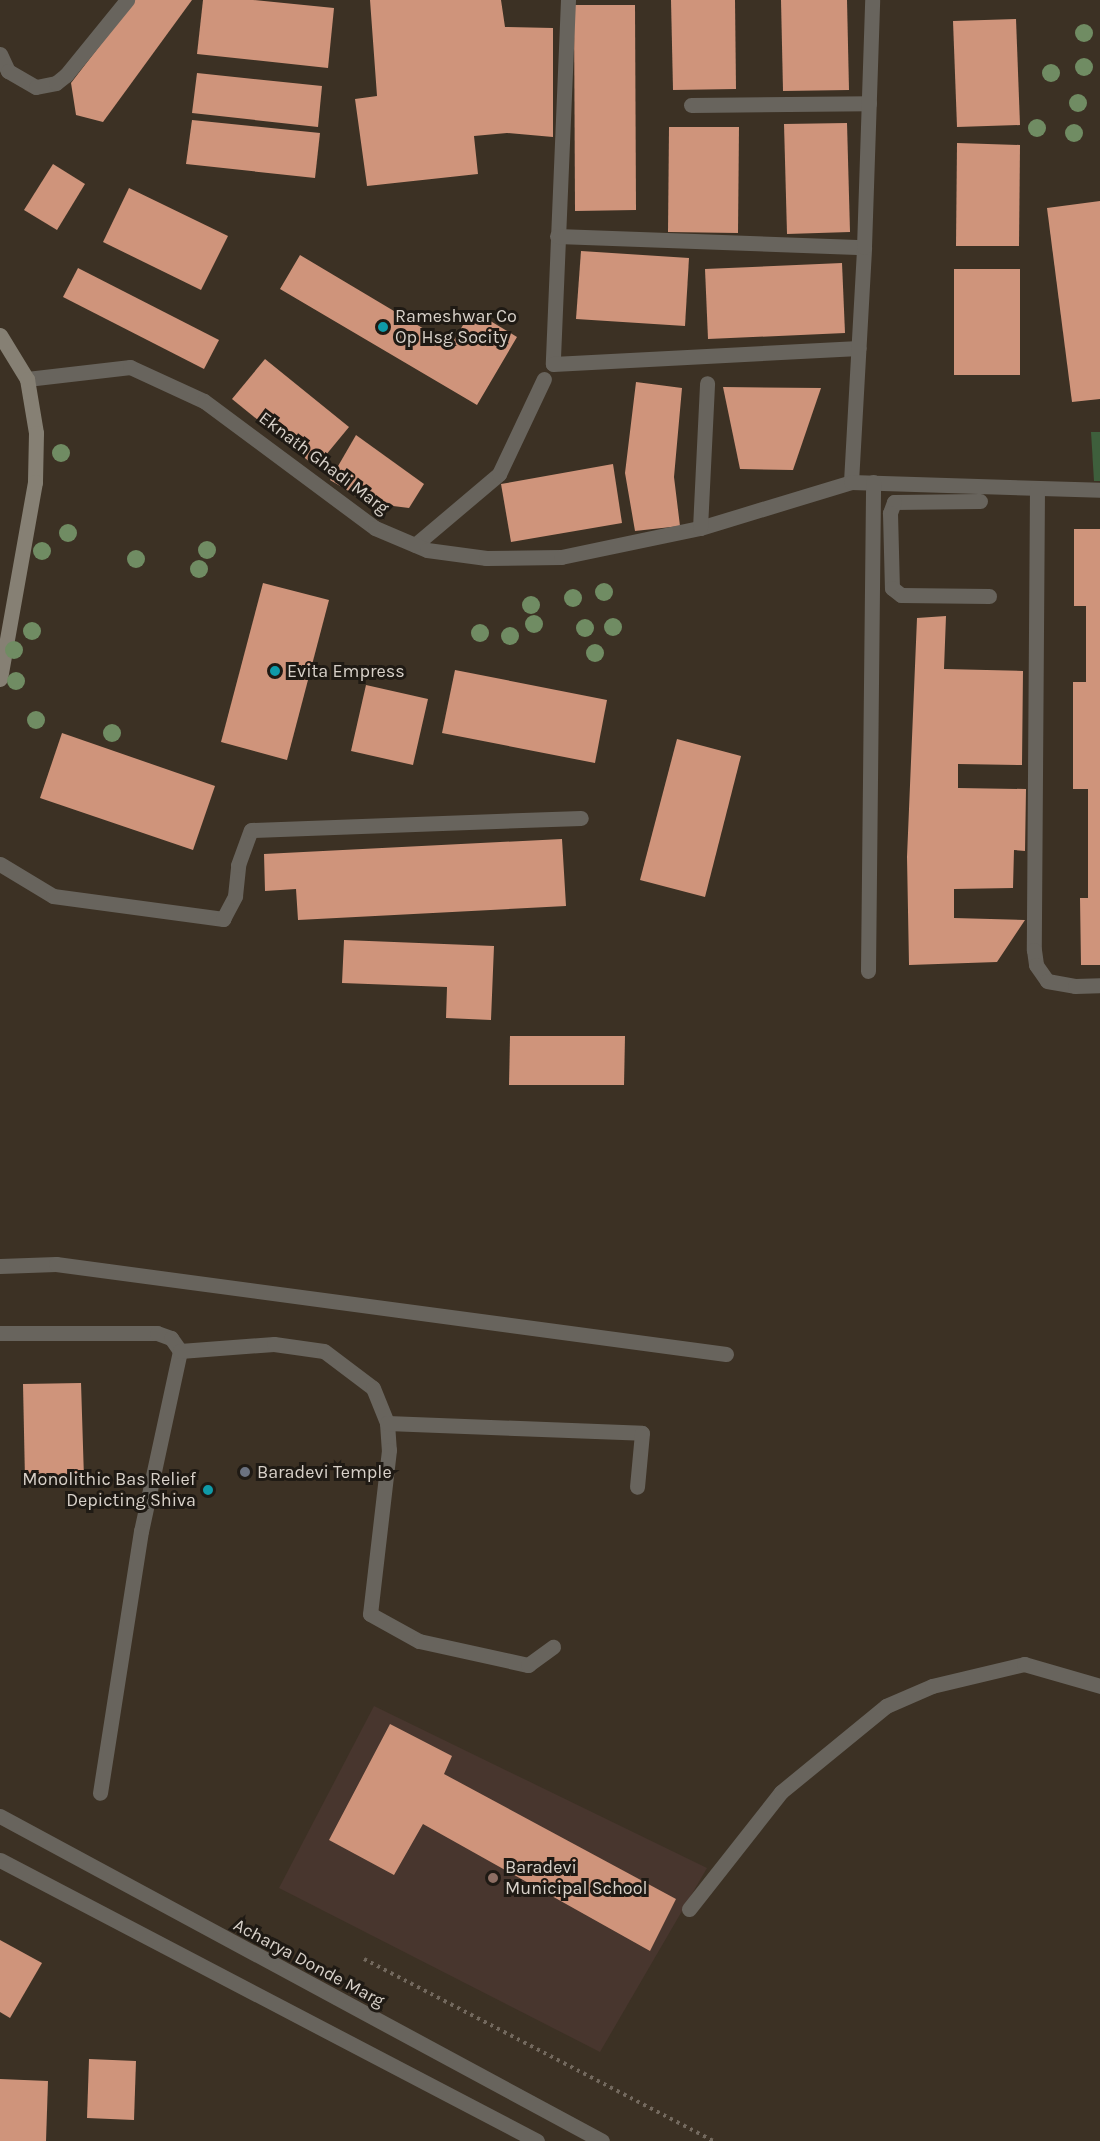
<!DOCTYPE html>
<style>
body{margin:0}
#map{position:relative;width:1100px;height:2141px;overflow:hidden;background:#3c3124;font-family:Karla,sans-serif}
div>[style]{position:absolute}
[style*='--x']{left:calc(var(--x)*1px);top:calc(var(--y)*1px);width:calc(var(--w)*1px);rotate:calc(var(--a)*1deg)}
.education>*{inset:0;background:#48362e}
.green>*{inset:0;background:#3e5f3c}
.building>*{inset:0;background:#cf947b}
.path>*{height:4px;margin-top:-2px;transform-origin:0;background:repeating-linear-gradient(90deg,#73695e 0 3px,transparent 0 7.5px)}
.service>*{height:15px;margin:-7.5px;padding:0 7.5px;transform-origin:7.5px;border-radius:7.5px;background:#68645d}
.minor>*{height:15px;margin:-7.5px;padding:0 7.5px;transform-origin:7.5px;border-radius:7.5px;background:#68645d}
.tertiary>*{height:15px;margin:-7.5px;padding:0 7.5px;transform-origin:7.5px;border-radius:7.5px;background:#68645d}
.secondary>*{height:15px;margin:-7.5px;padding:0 7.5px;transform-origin:7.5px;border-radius:7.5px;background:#868074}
.trees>*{width:18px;height:18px;margin:-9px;border-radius:50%;background:#708c63}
.dots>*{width:16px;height:16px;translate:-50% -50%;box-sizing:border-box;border:3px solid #1f1a14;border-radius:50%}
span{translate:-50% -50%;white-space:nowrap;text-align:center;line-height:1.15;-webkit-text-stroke:6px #1f1a14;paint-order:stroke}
.poi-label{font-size:18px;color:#d8d1c9}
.left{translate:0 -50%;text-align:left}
.right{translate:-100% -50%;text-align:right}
.street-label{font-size:18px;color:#d8d1c9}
</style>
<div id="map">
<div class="education">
<div style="clip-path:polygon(374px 1706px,707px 1868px,600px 2052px,279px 1888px)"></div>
</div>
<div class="green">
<div style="clip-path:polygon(1091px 432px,1100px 432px,1100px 481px,1094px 481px)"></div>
</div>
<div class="building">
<div style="clip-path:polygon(135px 0,192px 0,103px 122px,76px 115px,71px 83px)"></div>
<div style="clip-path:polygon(203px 0,253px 0,334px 8px,328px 68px,197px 54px)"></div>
<div style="clip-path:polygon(370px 0,501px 0,505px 27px,553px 28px,553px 137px,507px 133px,474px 136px,478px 174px,367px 186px,355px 99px,377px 96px)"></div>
<div style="clip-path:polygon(671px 0,735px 0,736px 89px,673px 90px)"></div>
<div style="clip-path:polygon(781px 0,847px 0,849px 90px,783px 91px)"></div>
<div style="clip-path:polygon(574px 5px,635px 5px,636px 210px,575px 211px)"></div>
<div style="clip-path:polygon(1016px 19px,1020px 125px,957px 127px,953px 21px)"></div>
<div style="clip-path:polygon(197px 73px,322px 86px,318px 127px,192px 113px)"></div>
<div style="clip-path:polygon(192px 120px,320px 133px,315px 178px,186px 164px)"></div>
<div style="clip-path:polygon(847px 123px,850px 232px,787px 234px,784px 124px)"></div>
<div style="clip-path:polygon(669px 127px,739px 127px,738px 233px,668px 232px)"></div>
<div style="clip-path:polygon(957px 143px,1020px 145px,1019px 246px,956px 246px)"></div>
<div style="clip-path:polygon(53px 164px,85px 184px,57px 230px,24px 210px)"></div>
<div style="clip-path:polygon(129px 188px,228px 236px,201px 290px,103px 242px)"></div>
<div style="clip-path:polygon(1100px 201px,1100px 399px,1072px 402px,1047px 208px)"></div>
<div style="clip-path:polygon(581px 251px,689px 258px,685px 326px,576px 319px)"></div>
<div style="clip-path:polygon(300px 255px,451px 345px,472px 310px,517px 337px,477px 405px,280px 289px)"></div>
<div style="clip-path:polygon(842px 263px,845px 333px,708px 339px,705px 269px)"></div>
<div style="clip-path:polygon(78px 268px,219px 340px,204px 369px,63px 297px)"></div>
<div style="clip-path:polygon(954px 269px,1020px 269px,1020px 375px,954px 375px)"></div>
<div style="clip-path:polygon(265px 359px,349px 427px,316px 467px,232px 399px)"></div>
<div style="clip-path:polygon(636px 382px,682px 388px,674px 477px,680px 526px,635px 531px,625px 473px)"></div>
<div style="clip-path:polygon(723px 387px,821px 388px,793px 470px,740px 469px)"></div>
<div style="clip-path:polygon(356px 435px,424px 484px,409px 508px,369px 503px,330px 480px)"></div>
<div style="clip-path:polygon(613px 464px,622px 523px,511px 542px,501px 484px)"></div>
<div style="clip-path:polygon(1074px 529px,1100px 529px,1100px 965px,1081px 965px,1080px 898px,1088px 898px,1088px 789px,1073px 789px,1073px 682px,1086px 682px,1086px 606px,1074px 606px)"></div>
<div style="clip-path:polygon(263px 583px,329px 600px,287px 760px,221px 742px)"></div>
<div style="clip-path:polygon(946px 616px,944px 669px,1023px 671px,1022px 765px,958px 764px,958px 788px,1026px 789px,1025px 851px,1014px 850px,1013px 888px,954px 889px,954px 918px,1025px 920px,997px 962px,909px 965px,907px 857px,917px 618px)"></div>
<div style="clip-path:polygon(455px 670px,607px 700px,595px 763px,442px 733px)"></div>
<div style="clip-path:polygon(366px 685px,428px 699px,413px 765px,351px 751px)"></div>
<div style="clip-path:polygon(62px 733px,215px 786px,193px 850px,40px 798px)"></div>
<div style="clip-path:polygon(677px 739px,741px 756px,705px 897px,640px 880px)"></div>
<div style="clip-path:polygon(562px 839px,566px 906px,298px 920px,296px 889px,265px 891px,264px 854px)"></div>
<div style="clip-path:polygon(344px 940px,494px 946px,491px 1020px,446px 1018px,447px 987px,342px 983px)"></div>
<div style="clip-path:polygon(510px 1036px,625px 1036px,624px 1085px,509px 1085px)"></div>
<div style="clip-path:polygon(81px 1383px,84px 1479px,25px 1480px,23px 1384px)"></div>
<div style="clip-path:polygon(390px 1724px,452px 1756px,444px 1774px,676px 1899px,650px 1951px,423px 1824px,394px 1875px,329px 1840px)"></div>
<div style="clip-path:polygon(0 1940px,42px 1963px,10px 2018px,0 2012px)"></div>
<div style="clip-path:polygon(89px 2059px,136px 2061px,134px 2120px,87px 2118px)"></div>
<div style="clip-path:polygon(0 2079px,48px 2081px,46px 2141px,0 2141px)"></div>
</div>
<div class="path">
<div style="--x:364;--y:1959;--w:394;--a:27.5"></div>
</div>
<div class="service">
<div style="--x:568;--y:0;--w:364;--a:92.4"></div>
<div style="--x:553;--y:364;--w:306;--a:-3"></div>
<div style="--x:691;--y:105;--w:178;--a:-0.6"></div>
<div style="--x:557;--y:236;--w:307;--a:2.1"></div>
<div style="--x:851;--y:482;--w:235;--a:-86.8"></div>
<div style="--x:864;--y:247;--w:247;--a:-88.1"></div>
<div style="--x:415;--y:545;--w:110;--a:-40.2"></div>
<div style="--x:499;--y:474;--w:105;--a:-64.7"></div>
</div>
<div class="minor">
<div style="--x:0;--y:54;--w:19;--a:65"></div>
<div style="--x:8;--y:71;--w:32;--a:30"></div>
<div style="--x:36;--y:87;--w:20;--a:-11"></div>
<div style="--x:56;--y:83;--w:13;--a:-39"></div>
<div style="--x:66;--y:75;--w:97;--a:-50.9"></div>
<div style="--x:27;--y:379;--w:104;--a:-6.6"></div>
<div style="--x:130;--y:367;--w:81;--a:24.7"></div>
<div style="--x:204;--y:401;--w:213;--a:36.6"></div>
<div style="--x:375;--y:528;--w:56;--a:22.9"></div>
<div style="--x:427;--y:550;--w:60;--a:7.7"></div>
<div style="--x:486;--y:558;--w:75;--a:-0.8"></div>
<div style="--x:561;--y:557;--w:142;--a:-11.8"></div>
<div style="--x:700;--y:528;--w:158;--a:-16.9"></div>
<div style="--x:851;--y:482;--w:249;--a:1.8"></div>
<div style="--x:1037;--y:489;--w:461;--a:90.4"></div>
<div style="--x:1034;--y:950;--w:15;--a:82"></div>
<div style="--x:1036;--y:965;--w:19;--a:55"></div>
<div style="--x:1047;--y:981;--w:28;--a:10"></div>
<div style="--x:1075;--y:986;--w:25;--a:-2"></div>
<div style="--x:980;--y:501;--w:86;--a:179.3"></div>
<div style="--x:894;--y:502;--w:12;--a:110"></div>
<div style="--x:890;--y:513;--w:75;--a:88.5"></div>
<div style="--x:892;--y:588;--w:11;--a:38"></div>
<div style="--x:901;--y:595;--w:88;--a:0.7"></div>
<div style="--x:700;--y:528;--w:145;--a:-87.2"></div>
<div style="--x:0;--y:864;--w:62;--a:31.1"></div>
<div style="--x:53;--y:896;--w:172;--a:7.7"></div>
<div style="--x:223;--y:919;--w:26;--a:-62"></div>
<div style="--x:235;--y:896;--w:31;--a:-84"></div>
<div style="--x:238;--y:865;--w:37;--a:-70"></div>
<div style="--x:251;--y:830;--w:330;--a:-2.1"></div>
<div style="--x:868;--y:971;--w:489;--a:-89.4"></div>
<div style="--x:0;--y:1266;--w:56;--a:-2"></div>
<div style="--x:56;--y:1264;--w:676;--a:7.65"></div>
<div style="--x:0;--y:1333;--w:157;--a:0"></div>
<div style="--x:157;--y:1333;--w:15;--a:20"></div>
<div style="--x:171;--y:1338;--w:16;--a:55"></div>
<div style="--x:180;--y:1351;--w:184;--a:102.2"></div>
<div style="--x:141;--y:1531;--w:265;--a:98.9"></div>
<div style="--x:180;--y:1351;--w:94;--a:-4.3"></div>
<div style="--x:274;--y:1344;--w:50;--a:8"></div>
<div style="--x:324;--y:1351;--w:61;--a:37.1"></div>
<div style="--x:373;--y:1388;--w:38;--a:68"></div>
<div style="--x:387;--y:1423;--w:27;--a:86"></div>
<div style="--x:389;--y:1450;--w:165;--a:96.6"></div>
<div style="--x:370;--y:1614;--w:56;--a:28.9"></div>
<div style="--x:419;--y:1641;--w:112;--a:12.4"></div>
<div style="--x:528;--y:1665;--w:31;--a:-36"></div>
<div style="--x:387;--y:1423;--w:255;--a:2.2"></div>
<div style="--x:642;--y:1433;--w:54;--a:95.3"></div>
<div style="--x:689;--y:1909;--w:149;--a:-51.8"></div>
<div style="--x:781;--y:1792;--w:136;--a:-39.3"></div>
<div style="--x:886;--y:1706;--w:50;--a:-23.5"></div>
<div style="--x:932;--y:1686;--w:95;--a:-13.4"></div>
<div style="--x:1024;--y:1664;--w:79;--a:16.1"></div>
</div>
<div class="tertiary">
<div style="--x:0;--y:1816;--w:684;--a:28.36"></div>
<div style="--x:0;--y:1860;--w:606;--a:27.62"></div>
</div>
<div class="secondary">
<div style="--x:0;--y:335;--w:52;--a:58.5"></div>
<div style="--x:27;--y:379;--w:55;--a:80.5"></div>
<div style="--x:36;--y:433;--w:49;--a:91.2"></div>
<div style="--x:35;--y:482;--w:200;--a:100.1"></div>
</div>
<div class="trees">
<div style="left:1084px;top:33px"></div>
<div style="left:1084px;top:67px"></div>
<div style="left:1051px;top:73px"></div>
<div style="left:1078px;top:103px"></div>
<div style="left:1037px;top:128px"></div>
<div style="left:1074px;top:133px"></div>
<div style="left:61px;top:453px"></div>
<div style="left:68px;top:533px"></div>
<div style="left:207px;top:550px"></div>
<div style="left:42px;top:551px"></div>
<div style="left:136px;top:559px"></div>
<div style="left:199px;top:569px"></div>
<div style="left:604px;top:592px"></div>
<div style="left:573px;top:598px"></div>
<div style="left:531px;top:605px"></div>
<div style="left:534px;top:624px"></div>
<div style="left:613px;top:627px"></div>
<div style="left:585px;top:628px"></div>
<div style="left:32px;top:631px"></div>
<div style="left:480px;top:633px"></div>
<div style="left:510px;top:636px"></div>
<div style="left:14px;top:650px"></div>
<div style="left:595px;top:653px"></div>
<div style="left:16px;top:681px"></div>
<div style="left:36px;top:720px"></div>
<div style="left:112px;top:733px"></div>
</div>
<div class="dots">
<div style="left:383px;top:327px;background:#0f9aa8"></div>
<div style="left:275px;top:671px;background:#0f9aa8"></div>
<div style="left:245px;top:1472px;background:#6b7280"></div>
<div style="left:208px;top:1490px;background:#0f9aa8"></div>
<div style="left:493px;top:1878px;background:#8d6e63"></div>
</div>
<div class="poi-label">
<span class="left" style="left:395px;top:327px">Rameshwar Co<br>Op Hsg Socity</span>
<span class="left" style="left:287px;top:671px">Evita Empress</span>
<span class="left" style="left:257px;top:1472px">Baradevi Temple</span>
<span class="right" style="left:196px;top:1490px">Monolithic Bas Relief<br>Depicting Shiva</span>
<span class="left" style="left:505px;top:1878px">Baradevi<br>Municipal School</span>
</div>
<div class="street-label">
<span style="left:324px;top:463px;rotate:37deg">Eknath Ghadi Marg</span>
<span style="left:309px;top:1963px;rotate:28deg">Acharya Donde Marg</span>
</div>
</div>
